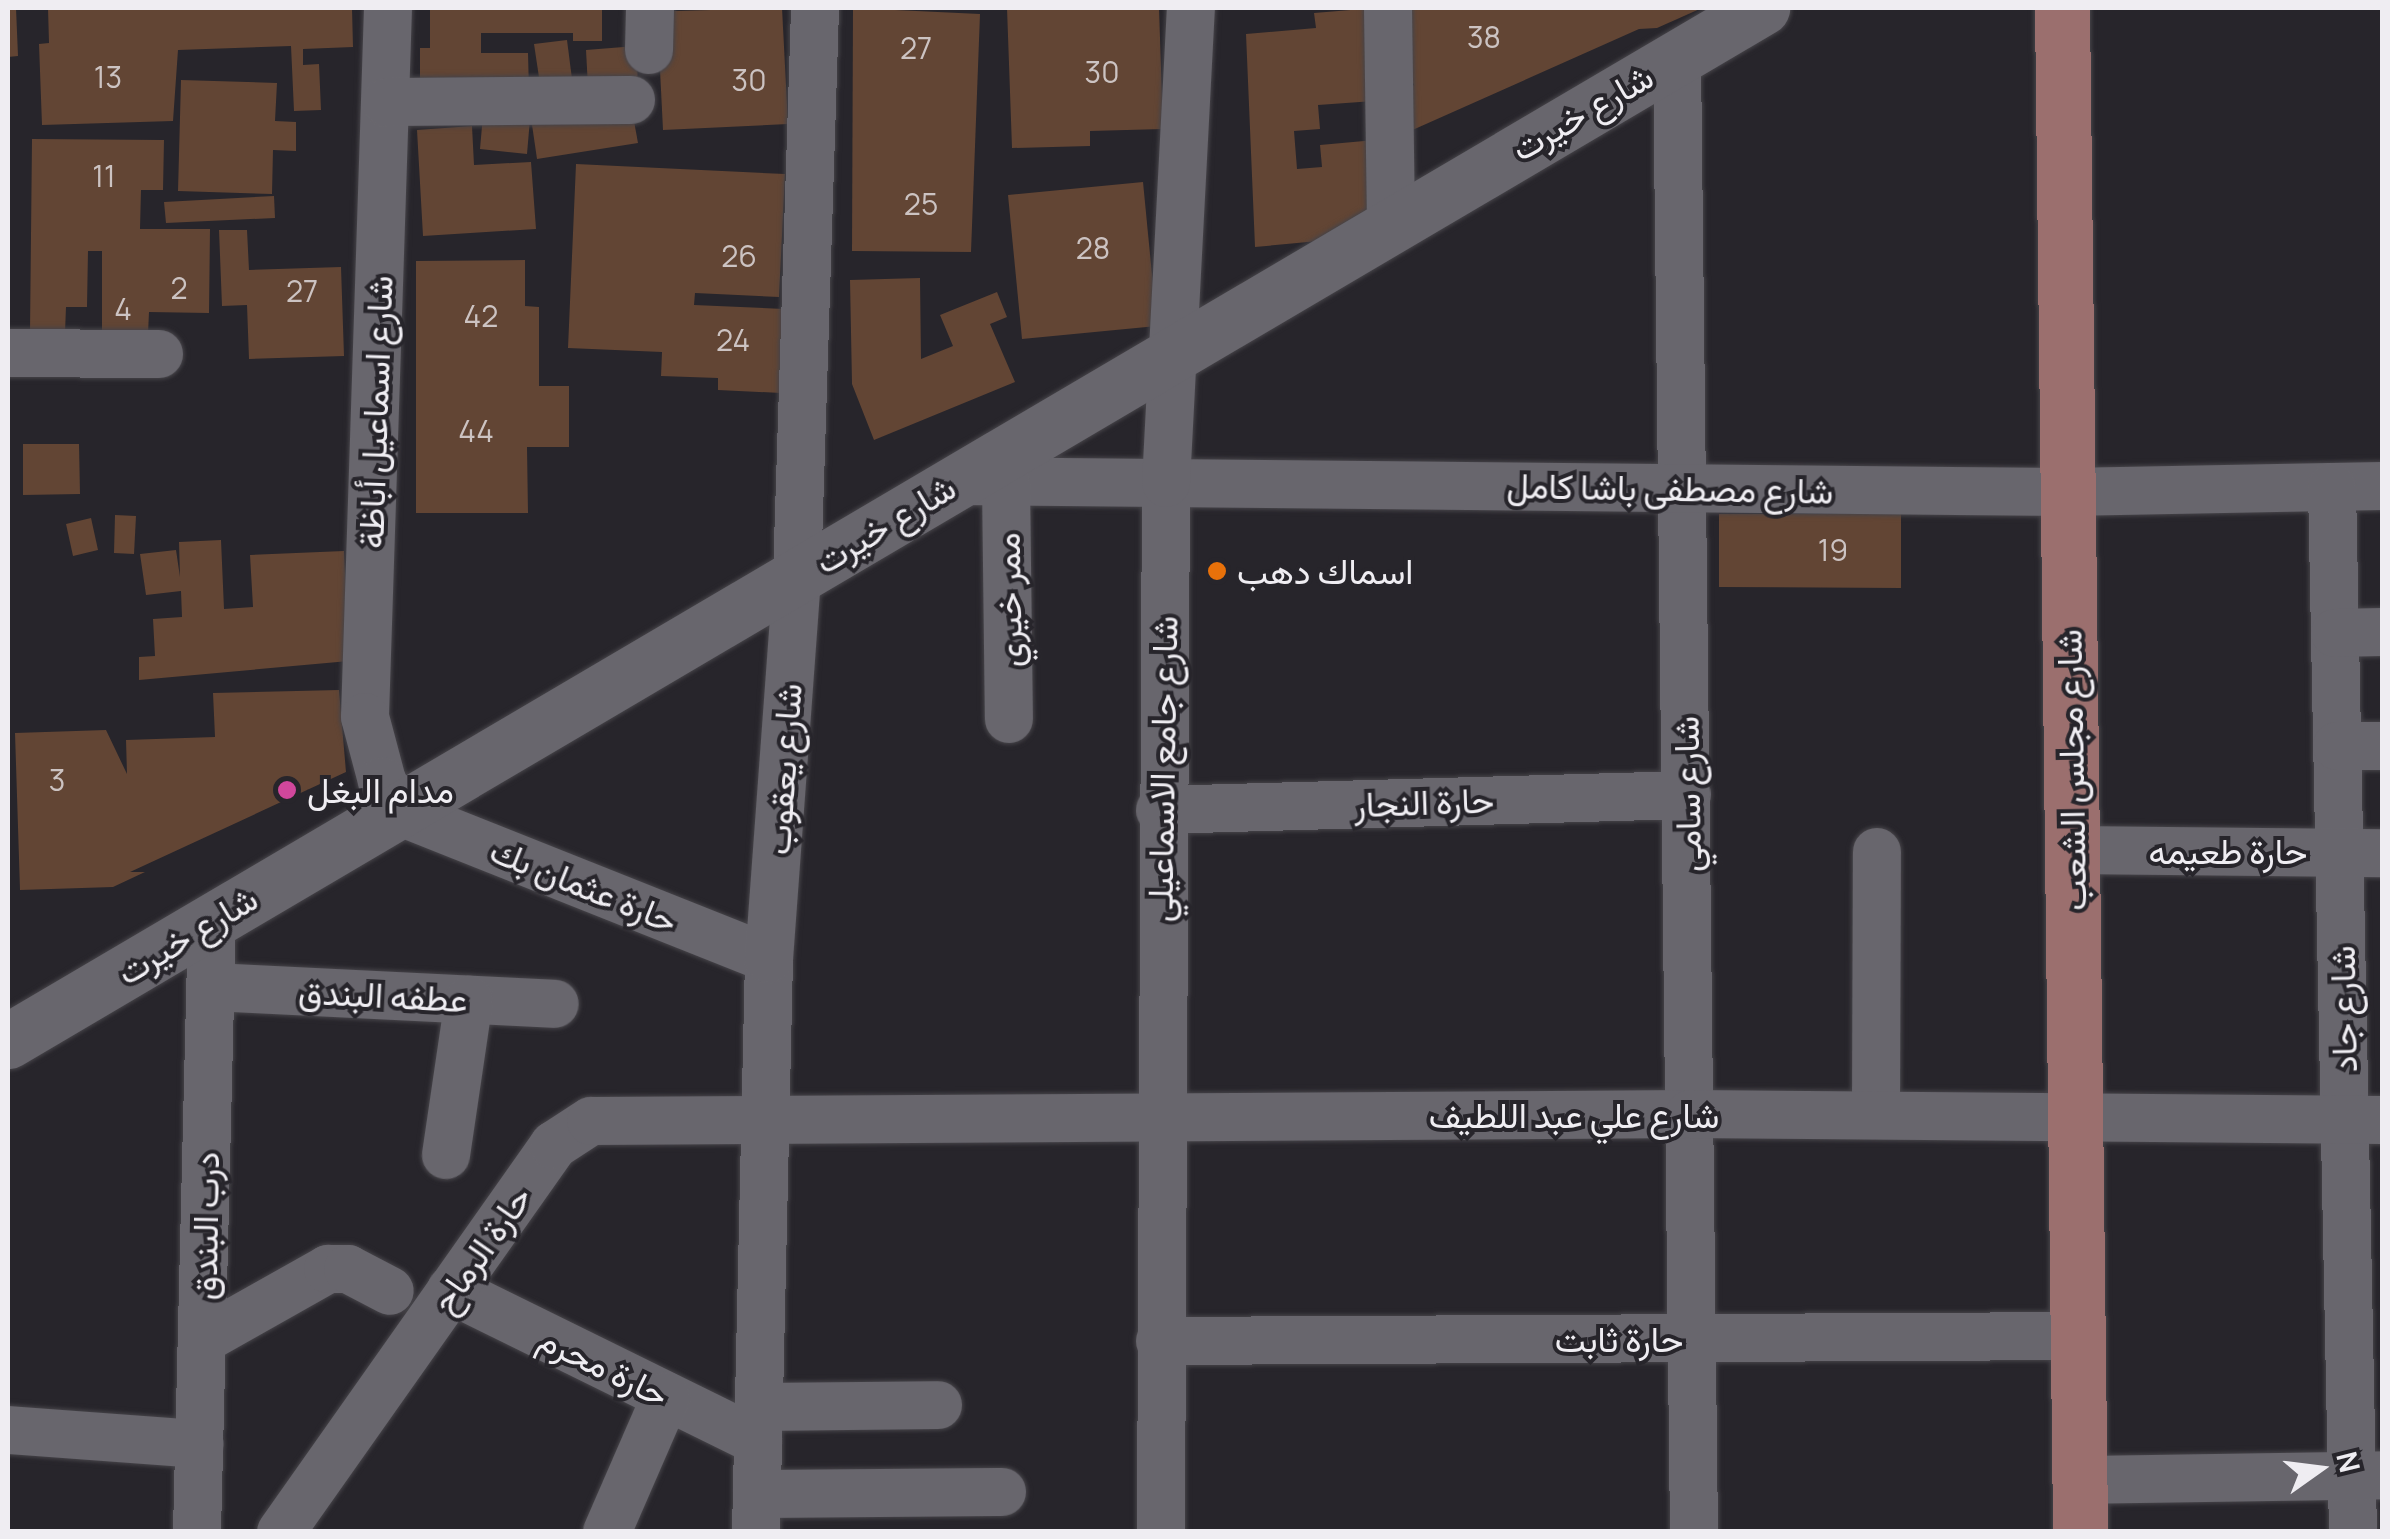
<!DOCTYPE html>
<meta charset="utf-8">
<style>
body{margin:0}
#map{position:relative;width:2390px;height:1539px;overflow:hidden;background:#27252b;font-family:Manrope,Vazirmatn,sans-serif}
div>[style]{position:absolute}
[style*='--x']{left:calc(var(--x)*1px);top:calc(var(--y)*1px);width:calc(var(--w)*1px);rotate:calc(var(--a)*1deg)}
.building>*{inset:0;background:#624534}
.roads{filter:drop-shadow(0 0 2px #464449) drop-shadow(0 0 2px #464449)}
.street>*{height:48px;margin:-24px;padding:0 24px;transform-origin:24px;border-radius:24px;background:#68666d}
.secondary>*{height:55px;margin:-27.5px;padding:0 27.5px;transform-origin:27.5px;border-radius:27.5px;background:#68666d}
.primary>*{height:55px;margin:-27.5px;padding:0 27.5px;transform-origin:27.5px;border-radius:27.5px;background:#9b6f6e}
.dots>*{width:28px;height:28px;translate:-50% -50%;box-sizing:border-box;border:5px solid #27252b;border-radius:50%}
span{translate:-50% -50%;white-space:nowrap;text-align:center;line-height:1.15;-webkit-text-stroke:8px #27252b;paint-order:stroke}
.number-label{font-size:30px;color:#ccc3c2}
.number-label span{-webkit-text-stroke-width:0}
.street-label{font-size:35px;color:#efedf2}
.poi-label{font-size:35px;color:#efedf2}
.left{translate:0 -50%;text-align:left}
.frame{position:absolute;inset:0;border:10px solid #efedf2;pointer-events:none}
.north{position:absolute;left:2270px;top:1419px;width:100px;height:100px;-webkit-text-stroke:8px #27252b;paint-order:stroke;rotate:76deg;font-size:28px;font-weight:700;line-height:40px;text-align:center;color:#efedf2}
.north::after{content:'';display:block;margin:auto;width:35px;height:45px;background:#efedf2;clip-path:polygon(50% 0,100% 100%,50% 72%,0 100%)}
</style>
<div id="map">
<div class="building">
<div style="clip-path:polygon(8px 8px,16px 8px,18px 56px,8px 57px)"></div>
<div style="clip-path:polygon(48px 8px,352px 8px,353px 47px,303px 49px,303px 65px,319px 64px,321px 110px,294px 111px,291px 46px,178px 50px,173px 121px,42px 125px,39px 44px,49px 43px)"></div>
<div style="clip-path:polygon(430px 8px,602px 8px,602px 41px,573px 41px,573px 33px,481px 33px,481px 53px,528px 53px,529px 90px,420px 90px,420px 48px,430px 48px)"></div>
<div style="clip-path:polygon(782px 8px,788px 124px,663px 130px,659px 50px,641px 12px)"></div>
<div style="clip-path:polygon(853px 8px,980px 14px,971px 252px,852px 251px)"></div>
<div style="clip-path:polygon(1007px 8px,1159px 8px,1163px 129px,1090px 131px,1090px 146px,1012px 148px)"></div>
<div style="clip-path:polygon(1375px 8px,1374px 101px,1318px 105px,1320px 129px,1294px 131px,1297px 169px,1322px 167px,1320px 145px,1375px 140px,1384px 235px,1255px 247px,1246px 34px,1316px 28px,1314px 13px)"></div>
<div style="clip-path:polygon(1404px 8px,1702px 8px,1657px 28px,1639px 29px,1408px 132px,1391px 95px,1414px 85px,1405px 65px)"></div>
<div style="clip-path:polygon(567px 40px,572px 79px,540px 84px,534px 44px)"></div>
<div style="clip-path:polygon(636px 46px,638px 84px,588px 87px,586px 50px)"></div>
<div style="clip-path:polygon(181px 80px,277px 83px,275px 121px,296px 122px,296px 151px,273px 150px,272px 194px,178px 191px)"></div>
<div style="clip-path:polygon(630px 99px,638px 143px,537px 159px,530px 111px)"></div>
<div style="clip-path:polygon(483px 115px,530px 119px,527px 154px,480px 149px)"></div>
<div style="clip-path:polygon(472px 126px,474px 165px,531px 162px,536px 229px,423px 236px,417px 130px)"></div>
<div style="clip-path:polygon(32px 139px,164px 140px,163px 190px,141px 190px,140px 229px,210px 229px,209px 313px,149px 312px,148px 334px,102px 333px,102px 251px,88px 251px,87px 307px,66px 307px,65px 333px,30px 332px)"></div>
<div style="clip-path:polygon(576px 164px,785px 174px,779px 297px,695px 293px,694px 305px,784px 309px,781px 393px,718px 390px,718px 378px,661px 376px,662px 352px,568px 348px)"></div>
<div style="clip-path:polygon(1143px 182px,1157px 326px,1022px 339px,1008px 195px)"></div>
<div style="clip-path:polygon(274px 196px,275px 218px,166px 223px,164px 202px)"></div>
<div style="clip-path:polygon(219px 230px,247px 230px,249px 270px,341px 267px,344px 356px,249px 359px,247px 305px,222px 306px)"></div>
<div style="clip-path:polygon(525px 260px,525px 306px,539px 307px,539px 386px,569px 386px,569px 447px,527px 447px,528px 513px,416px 513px,416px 261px)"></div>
<div style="clip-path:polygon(920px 278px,921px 359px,953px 346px,940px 315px,997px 292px,1007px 317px,990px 324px,1015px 382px,874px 440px,852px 384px,850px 280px)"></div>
<div style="clip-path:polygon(23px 444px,79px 444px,80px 494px,23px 495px)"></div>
<div style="clip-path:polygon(1719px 514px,1901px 514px,1901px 588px,1719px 587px)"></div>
<div style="clip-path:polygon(115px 515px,136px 516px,134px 554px,114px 553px)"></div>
<div style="clip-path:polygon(91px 518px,98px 550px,73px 556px,66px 524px)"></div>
<div style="clip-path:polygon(221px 540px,224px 609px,253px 607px,250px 555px,344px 551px,349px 661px,139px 680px,139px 657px,155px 656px,153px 619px,182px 617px,181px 591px,146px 595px,140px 554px,176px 550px,180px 577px,179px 542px)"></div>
<div style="clip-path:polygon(339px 690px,346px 772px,130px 872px,145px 872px,113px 887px,20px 890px,15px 733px,106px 730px,127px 774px,126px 740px,215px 737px,213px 693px)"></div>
</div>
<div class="roads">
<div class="street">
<div style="--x:388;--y:8;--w:709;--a:91.86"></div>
<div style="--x:365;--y:717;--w:66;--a:75.1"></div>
<div style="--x:382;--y:781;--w:34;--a:62"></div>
<div style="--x:398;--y:811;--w:399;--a:21.7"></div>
<div style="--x:1388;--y:8;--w:215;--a:89.2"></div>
<div style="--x:649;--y:50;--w:42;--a:-88.6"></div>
<div style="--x:1677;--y:58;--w:1474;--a:89.34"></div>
<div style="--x:386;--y:102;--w:245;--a:-0.5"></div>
<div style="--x:8;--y:353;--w:151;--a:0.4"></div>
<div style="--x:958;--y:481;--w:1109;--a:0.57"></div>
<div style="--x:2067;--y:492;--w:315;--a:-1.1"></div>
<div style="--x:1006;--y:482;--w:237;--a:89.3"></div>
<div style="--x:2332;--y:487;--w:1045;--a:88.85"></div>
<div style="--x:2335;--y:633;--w:47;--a:-1.2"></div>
<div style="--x:2337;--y:746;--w:45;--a:0"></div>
<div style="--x:1160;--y:810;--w:527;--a:-1.63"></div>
<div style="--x:2073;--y:850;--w:309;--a:0.6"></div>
<div style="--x:211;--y:987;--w:344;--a:2.8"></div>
<div style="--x:1876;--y:1115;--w:263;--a:-89.8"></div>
<div style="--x:446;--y:1155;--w:157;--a:-81.6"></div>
<div style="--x:451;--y:1290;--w:342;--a:26.2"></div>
<div style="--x:202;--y:1340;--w:145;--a:-29.4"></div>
<div style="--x:328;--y:1269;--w:20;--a:0"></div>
<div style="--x:348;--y:1269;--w:47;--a:27.6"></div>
<div style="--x:1160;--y:1341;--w:918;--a:-0.31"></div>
<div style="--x:759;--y:1407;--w:179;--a:-0.6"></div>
<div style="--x:8;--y:1430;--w:192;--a:4.2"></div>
<div style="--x:2080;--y:1480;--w:302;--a:-0.9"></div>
<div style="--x:757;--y:1494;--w:245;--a:-0.5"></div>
<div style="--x:197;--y:1532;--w:612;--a:-88.6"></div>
<div style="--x:281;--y:1532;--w:474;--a:-54.8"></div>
<div style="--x:554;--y:1145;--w:44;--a:-33"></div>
<div style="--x:591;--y:1121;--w:1099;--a:-0.36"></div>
<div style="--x:1690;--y:1114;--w:692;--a:0.5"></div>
<div style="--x:607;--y:1532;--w:148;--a:-66.5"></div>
<div style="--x:756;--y:1532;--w:573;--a:-88.7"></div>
<div style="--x:769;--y:959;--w:384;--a:-85.8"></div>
<div style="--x:797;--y:576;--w:568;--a:-88.18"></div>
<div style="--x:1161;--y:1532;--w:1049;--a:-89.73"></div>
<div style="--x:1166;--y:483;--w:476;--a:-87"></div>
</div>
<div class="secondary">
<div style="--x:8;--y:1041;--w:2036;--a:-30.5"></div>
</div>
<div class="primary">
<div style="--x:2062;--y:8;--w:1524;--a:89.32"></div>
</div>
</div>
<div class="dots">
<div style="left:1217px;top:571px;background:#e8710a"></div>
<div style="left:287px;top:790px;background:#d1479c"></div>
</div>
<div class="number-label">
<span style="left:1484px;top:37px">38</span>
<span style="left:916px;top:48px">27</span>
<span style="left:1102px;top:72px">30</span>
<span style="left:108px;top:77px">13</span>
<span style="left:749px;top:80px">30</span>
<span style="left:104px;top:176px">11</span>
<span style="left:921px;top:204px">25</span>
<span style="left:1093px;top:248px">28</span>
<span style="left:739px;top:256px">26</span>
<span style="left:179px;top:288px">2</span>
<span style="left:302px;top:291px">27</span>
<span style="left:123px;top:309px">4</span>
<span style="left:481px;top:316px">42</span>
<span style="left:733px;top:340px">24</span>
<span style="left:476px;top:431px">44</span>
<span style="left:1833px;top:550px">19</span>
<span style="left:57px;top:780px">3</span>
</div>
<div class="street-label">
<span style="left:1582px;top:112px;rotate:-30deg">شارع خيرت</span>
<span style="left:375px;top:412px;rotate:-88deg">شارع اسماعيل أباظة</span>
<span style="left:1670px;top:488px;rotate:1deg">شارع مصطفى باشا كامل</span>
<span style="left:885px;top:524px;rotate:-31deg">شارع خيرت</span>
<span style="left:1008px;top:600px;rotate:-91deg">ممر خيري</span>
<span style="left:783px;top:769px;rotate:-86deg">شارع يعقوب</span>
<span style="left:1162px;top:769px;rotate:-89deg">شارع جامع الاسماعيلي</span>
<span style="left:2071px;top:770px;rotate:-91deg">شارع مجلس الشعب</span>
<span style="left:1687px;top:794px;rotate:-91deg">شارع سامي</span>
<span style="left:1424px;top:802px;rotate:-2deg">حارة النجار</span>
<span style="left:2228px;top:851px">حارة طعيمه</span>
<span style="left:584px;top:885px;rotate:22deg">حارة عثمان بك</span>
<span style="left:187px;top:935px;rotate:-31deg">شارع خيرت</span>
<span style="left:383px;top:995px;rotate:3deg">عطفه البندق</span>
<span style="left:2343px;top:1009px;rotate:-91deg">شارع جاد</span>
<span style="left:1574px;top:1115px">شارع علي عبد اللطيف</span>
<span style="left:205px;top:1226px;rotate:-89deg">درب البندق</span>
<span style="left:481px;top:1249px;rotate:-55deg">حارة الرماح</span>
<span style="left:1619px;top:1339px">حارة ثابت</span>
<span style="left:604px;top:1366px;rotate:26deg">حارة محرم</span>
</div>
<div class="poi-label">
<span class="left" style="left:1237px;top:571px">اسماك دهب</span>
<span class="left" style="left:307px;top:790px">مدام البغل</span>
</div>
<div class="frame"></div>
<div class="north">N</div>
</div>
